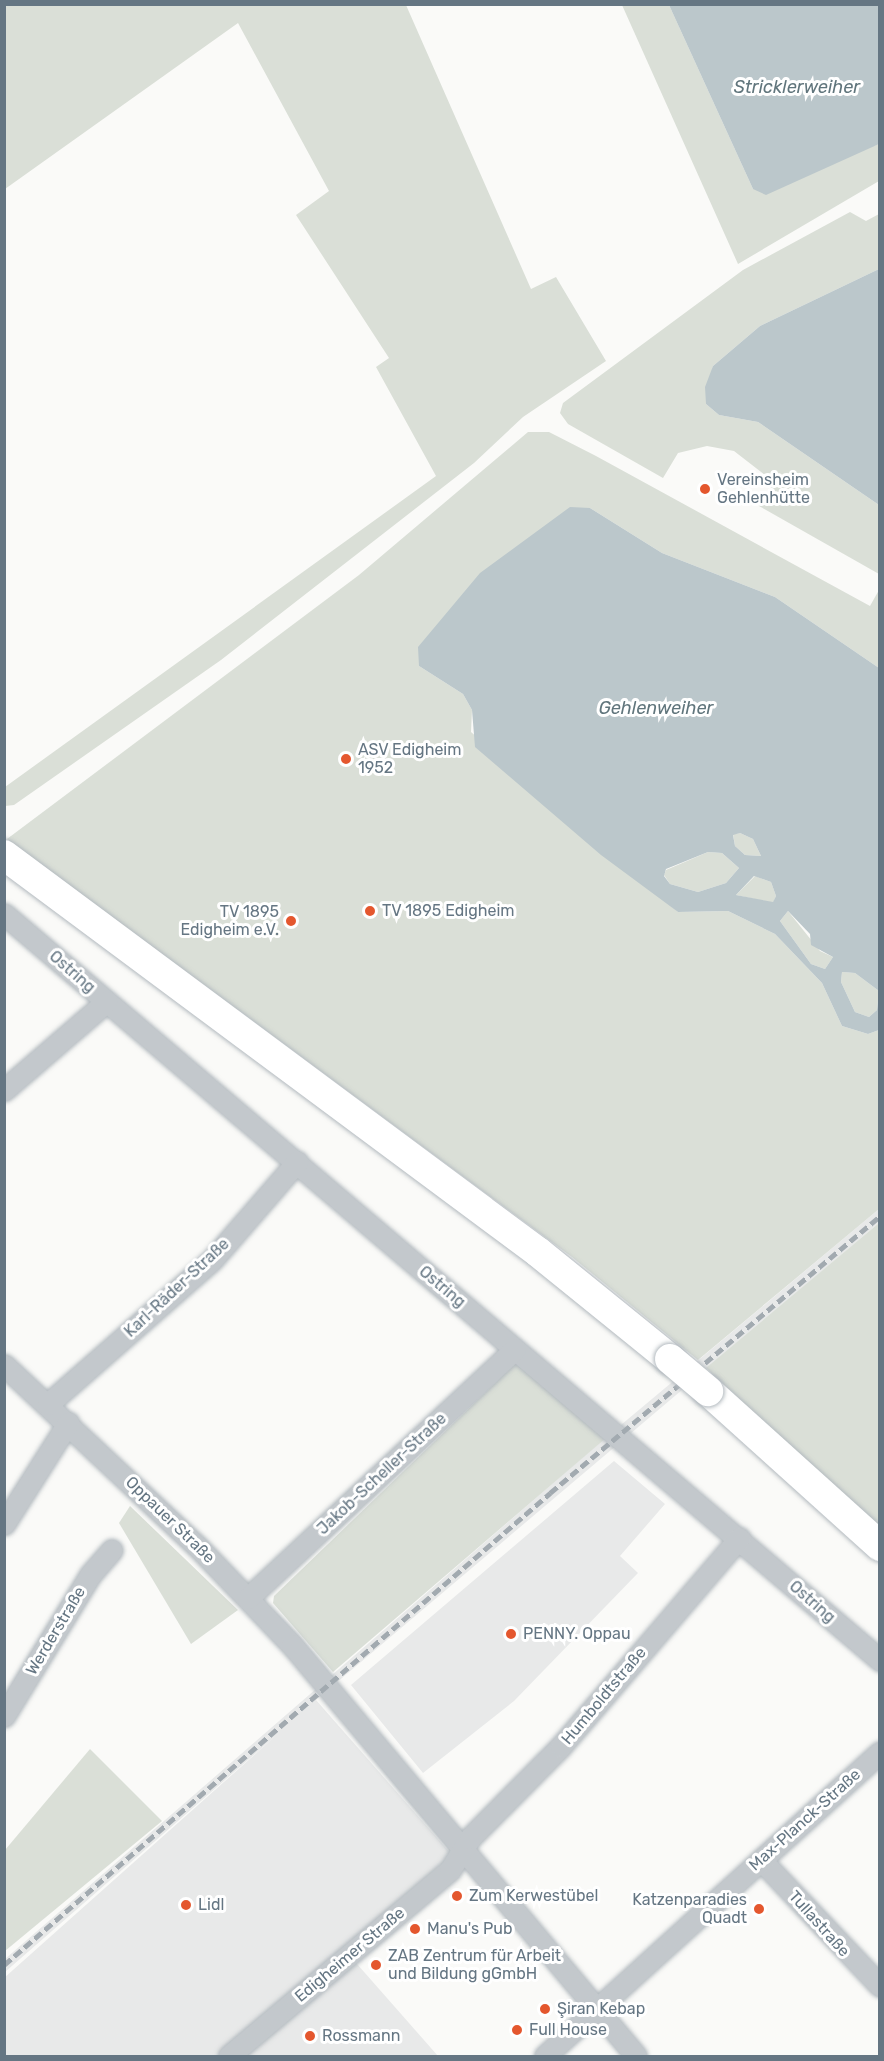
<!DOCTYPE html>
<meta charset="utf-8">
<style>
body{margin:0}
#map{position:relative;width:884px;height:2061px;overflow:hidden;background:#fafaf8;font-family:Rubik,sans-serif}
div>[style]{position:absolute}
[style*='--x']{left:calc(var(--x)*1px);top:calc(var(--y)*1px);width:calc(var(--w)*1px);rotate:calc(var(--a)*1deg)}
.built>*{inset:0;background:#e8e9e9}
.green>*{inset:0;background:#dadfd7}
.water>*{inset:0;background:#bbc7cb}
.roads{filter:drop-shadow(0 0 2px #b3babf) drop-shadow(0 0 2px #b3babf)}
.street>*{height:21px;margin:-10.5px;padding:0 10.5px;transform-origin:10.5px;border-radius:10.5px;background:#c3c8cc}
.secondary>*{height:30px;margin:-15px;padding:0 15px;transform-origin:15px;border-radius:15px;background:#fff}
.rail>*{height:4.5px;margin-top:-2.25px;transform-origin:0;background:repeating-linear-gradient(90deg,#a2aab0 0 9px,transparent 0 13.5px)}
.bridges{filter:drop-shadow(0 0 2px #b3babf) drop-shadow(0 0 2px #b3babf)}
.secondary-bridge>*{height:30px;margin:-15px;padding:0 15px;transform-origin:15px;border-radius:15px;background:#fff}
.dots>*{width:16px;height:16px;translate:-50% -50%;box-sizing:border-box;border:3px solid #fff;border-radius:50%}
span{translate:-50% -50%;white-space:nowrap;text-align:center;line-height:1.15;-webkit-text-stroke:6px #fff;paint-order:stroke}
.poi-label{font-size:16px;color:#657683}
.left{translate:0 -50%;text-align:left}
.right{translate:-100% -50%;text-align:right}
.street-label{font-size:16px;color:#657683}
.water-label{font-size:18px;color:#60757c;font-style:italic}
.frame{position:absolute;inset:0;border:6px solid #657683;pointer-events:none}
</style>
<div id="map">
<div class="built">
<div style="clip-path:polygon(879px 1209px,879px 1223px,316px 1700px,452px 1855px,343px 1948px,438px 2056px,5px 2056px,4px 1978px,280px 1732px,5px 1972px,5px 1959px,597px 1445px)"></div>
<div style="clip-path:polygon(614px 1461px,665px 1504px,620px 1556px,638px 1573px,514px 1701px,423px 1773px,351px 1685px)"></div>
</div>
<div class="green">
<div style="clip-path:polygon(4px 5px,406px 5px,531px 289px,556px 277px,606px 361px,523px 417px,474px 463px,221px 660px,14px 805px,5px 806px,5px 787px,436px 476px,376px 367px,389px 358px,296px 215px,329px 191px,238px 23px,5px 189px)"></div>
<div style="clip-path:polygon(622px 5px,669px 5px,753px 189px,879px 144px,879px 181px,738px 264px)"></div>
<div style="clip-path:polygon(850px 212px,866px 221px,879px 214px,879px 269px,760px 326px,713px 366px,706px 404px,719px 415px,758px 422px,879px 505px,879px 574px,759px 506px,774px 482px,734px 451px,707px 446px,678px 453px,663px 478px,568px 424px,560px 413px,563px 403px,743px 270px)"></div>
<div style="clip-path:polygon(528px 432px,549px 432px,596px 456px,870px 606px,879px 590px,879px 668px,775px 597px,662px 553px,590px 508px,419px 666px,463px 694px,472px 710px,471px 732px,678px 912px,728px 911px,775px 934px,822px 983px,842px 1026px,868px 1034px,879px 1030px,879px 1209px,698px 1360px,572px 1257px,7px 839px,359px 575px)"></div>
<div style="clip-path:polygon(740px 833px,753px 839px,761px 856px,745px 855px,735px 846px,733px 834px)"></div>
<div style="clip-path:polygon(708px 852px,722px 853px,739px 868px,726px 883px,698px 892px,670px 884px,664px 875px,666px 870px)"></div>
<div style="clip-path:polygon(755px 876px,771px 882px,776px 896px,773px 903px,736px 895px)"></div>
<div style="clip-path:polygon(788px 911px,820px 951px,833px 957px,825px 969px,811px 964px,780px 921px)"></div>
<div style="clip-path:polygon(842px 972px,855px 973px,879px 991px,877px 1010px,869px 1017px,855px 1012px,841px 982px)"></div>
<div style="clip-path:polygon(879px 1223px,879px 1528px,706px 1368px)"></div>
<div style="clip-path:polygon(517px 1362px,606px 1438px,333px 1672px,273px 1603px,274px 1596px)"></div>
<div style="clip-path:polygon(130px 1506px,238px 1610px,191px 1644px,119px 1523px)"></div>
<div style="clip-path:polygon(90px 1749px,162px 1821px,5px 1951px,5px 1850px)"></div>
</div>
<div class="water">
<div style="clip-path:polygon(669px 5px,879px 5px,879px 144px,766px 195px,753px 189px)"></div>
<div style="clip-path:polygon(879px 269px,879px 505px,758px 422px,719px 415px,706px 404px,705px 387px,713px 366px,760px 326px)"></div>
<div style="clip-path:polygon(evenodd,570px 507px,590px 508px,662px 553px,775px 597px,879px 668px,879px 1030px,868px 1034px,842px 1026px,822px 983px,775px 934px,728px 911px,678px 912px,601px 855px,475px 747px,472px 710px,463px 694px,419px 666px,418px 647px,480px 573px,570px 507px,740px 833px,753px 839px,761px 856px,745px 855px,735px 846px,733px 835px,740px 833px,570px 507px,708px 852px,722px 853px,739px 868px,726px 883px,698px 892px,670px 884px,664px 876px,666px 869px,708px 852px,570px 507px,754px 876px,771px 882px,776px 896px,773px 902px,736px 895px,754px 876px,570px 507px,788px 911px,810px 934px,811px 945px,833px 957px,825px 969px,811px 964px,780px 921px,788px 911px,570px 507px,842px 972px,855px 973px,879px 991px,877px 1010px,869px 1017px,855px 1012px,841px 982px,842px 972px)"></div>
</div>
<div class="roads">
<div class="street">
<div style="--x:4;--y:914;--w:1151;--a:40.42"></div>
<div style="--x:4;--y:1090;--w:135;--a:-40.8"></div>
<div style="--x:4;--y:1365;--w:265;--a:43.2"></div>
<div style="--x:197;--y:1546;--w:137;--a:46.2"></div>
<div style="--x:292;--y:1645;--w:536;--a:50.07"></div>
<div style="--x:48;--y:1404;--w:218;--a:-41.3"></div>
<div style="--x:212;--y:1260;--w:130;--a:-49.1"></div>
<div style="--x:4;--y:1524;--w:120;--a:-57.6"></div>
<div style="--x:248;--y:1598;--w:365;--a:-43"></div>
<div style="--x:4;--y:1716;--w:165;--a:-58.6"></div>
<div style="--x:90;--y:1575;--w:33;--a:-49"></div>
<div style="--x:761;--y:1860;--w:173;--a:46.6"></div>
<div style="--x:229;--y:2056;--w:289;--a:-40.1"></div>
<div style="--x:450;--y:1870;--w:38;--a:-58"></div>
<div style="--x:470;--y:1838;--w:129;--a:-45.3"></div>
<div style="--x:561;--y:1746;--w:274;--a:-49.4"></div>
<div style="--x:545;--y:2056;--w:452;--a:-42.2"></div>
</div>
<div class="secondary">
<div style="--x:4;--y:855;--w:665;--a:36.63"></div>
<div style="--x:538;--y:1252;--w:170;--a:39"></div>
<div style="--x:708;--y:1391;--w:232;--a:42"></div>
</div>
</div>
<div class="rail">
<div style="--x:4;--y:1965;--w:722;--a:-40.84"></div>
<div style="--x:550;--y:1493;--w:431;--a:-40"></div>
</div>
<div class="bridges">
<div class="secondary-bridge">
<div style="--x:670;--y:1359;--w:50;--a:40.1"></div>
</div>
</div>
<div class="dots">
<div style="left:705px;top:489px;background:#e4572e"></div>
<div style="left:346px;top:759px;background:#e4572e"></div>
<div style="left:370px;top:911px;background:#e4572e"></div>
<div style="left:291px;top:921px;background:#e4572e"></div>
<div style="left:511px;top:1634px;background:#e4572e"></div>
<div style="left:457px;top:1896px;background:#e4572e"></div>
<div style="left:186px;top:1905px;background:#e4572e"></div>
<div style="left:759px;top:1909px;background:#e4572e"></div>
<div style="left:415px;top:1929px;background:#e4572e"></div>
<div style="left:376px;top:1965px;background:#e4572e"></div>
<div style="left:545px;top:2009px;background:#e4572e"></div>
<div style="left:517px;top:2030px;background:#e4572e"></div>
<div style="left:310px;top:2036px;background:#e4572e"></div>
</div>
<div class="poi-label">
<span class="left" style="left:717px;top:489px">Vereinsheim<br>Gehlenhütte</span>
<span class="left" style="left:358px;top:759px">ASV Edigheim<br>1952</span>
<span class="left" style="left:382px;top:911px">TV 1895 Edigheim</span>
<span class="right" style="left:279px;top:921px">TV 1895<br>Edigheim e.V.</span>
<span class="left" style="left:523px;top:1634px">PENNY. Oppau</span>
<span class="left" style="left:469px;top:1896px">Zum Kerwestübel</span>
<span class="right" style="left:747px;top:1909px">Katzenparadies<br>Quadt</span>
<span class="left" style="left:198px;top:1905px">Lidl</span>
<span class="left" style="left:427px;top:1929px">Manu's Pub</span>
<span class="left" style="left:388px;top:1965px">ZAB Zentrum für Arbeit<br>und Bildung gGmbH</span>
<span class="left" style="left:557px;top:2009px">Şiran Kebap</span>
<span class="left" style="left:529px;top:2030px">Full House</span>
<span class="left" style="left:322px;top:2036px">Rossmann</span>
</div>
<div class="street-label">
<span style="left:72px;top:972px;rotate:41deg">Ostring</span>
<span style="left:442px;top:1287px;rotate:40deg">Ostring</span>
<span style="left:177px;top:1288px;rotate:-43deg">Karl-Räder-Straße</span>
<span style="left:382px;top:1474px;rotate:-43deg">Jakob-Scheller-Straße</span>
<span style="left:170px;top:1520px;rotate:44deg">Oppauer Straße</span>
<span style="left:812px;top:1602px;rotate:41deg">Ostring</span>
<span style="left:56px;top:1631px;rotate:-59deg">Werderstraße</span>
<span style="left:604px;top:1696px;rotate:-50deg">Humboldtstraße</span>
<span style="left:805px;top:1820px;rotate:-42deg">Max-Planck-Straße</span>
<span style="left:819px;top:1924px;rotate:48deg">Tullastraße</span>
<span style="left:350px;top:1955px;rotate:-40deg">Edigheimer Straße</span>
</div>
<div class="water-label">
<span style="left:797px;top:87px">Stricklerweiher</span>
<span style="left:656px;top:708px">Gehlenweiher</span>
</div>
<div class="frame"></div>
</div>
